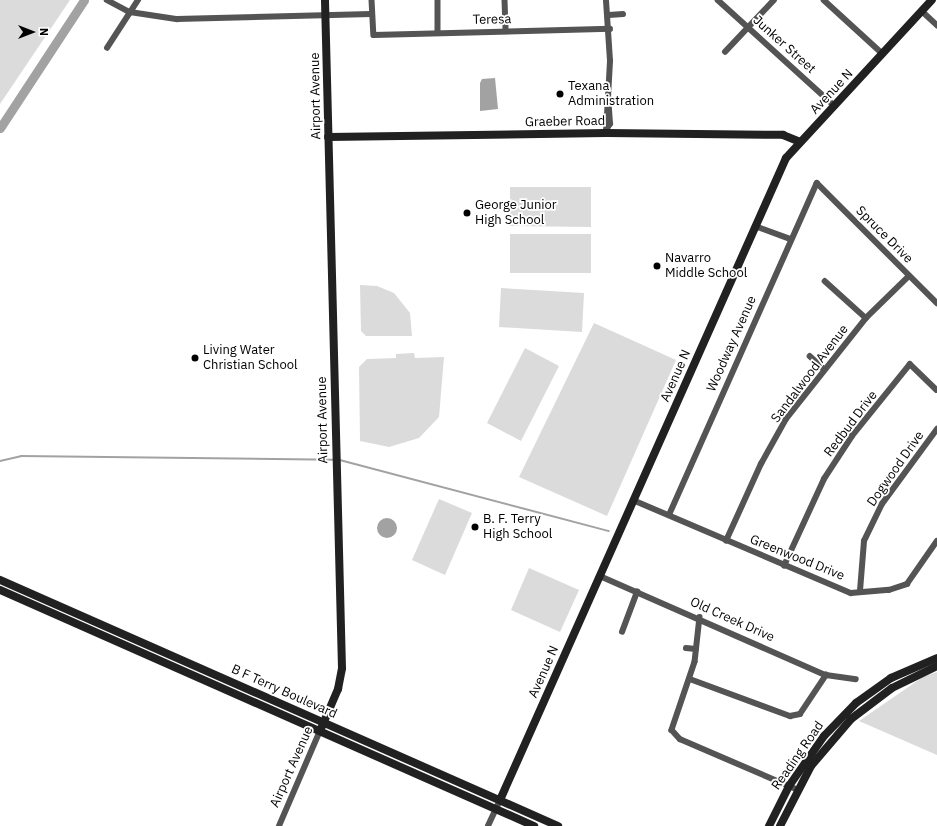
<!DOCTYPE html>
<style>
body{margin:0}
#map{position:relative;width:937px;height:826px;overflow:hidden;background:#fff;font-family:"IBM Plex Sans",sans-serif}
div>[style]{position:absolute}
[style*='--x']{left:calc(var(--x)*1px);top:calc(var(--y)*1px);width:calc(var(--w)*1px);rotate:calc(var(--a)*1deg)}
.green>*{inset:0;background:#dbdbdb}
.water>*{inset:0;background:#a2a2a2}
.round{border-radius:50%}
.stream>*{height:1.5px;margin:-0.75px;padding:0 0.75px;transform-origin:0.75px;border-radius:0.75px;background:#a2a2a2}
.river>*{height:9px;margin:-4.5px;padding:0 4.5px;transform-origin:4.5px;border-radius:4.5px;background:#a2a2a2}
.street>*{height:5.5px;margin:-2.75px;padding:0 2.75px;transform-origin:2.75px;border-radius:2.75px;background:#545454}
.secondary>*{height:8px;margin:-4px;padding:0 4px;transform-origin:4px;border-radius:4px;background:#212121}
.dots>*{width:11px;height:11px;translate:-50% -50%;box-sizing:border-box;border:2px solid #fff;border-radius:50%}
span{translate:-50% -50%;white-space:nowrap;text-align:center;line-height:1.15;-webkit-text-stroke:3.5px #fff;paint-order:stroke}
.street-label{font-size:13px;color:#000}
.poi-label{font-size:13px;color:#000}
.left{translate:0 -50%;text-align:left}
.north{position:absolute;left:12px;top:12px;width:40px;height:40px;-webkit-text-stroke:3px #fff;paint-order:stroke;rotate:90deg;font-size:11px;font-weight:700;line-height:16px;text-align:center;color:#000}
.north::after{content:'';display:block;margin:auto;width:14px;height:18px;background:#000;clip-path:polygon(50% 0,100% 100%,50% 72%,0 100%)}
</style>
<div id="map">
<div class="green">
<div style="clip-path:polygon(0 0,70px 0,0 104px)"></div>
<div style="clip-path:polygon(510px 187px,591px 187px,591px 227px,510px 226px)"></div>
<div style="clip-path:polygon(510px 234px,591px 234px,591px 273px,510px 273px)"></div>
<div style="clip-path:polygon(360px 285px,377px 286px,394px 293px,410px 313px,412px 336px,366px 336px,361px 331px)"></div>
<div style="clip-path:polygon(501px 288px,584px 293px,582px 332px,499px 327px)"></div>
<div style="clip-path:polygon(594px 323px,676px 360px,607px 516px,519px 477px)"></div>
<div style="clip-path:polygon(525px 348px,559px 366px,521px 441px,487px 423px)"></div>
<div style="clip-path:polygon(414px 353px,415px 358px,444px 357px,439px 417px,419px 438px,389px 447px,360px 441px,359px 367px,367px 359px,396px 358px,396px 354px)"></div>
<div style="clip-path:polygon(439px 499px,472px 513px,445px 575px,412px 560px)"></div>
<div style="clip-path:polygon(529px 568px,579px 590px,560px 632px,511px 610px)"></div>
<div style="clip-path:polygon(937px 672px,937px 755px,859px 721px,923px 677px)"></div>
</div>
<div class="water">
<div style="clip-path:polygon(495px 78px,498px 109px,480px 111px,480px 83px,482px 79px)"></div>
<div class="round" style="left:377px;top:518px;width:20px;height:20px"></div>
</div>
<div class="stream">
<div style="--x:340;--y:460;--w:278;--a:14.8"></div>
<div style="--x:0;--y:461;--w:22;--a:-13"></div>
<div style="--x:21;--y:456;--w:313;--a:0.7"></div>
</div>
<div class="river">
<div style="--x:0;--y:128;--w:153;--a:-56.7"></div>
</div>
<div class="street">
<div style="--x:107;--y:0;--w:26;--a:28"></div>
<div style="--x:130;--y:12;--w:48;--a:8.5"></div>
<div style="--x:177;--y:19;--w:194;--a:-1.5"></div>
<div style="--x:372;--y:0;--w:35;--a:87"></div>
<div style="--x:374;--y:35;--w:236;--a:-1.5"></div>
<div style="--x:438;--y:0;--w:32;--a:90"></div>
<div style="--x:505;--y:0;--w:31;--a:88"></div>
<div style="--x:718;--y:0;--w:158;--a:42.2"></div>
<div style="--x:824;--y:0;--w:80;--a:42.5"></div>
<div style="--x:922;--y:11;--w:21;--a:43"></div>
<div style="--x:609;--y:15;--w:14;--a:-4"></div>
<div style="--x:107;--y:48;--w:57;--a:-57.1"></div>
<div style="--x:725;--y:52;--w:71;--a:-46.7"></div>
<div style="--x:606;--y:130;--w:7;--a:-56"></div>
<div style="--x:610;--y:124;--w:26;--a:-94"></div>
<div style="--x:606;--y:133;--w:72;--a:-86.8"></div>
<div style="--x:610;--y:61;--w:61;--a:-93.8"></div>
<div style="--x:755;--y:226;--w:37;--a:20"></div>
<div style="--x:825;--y:281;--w:55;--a:42.1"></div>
<div style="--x:810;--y:356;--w:19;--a:43"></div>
<div style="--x:633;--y:500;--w:237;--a:23.1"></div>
<div style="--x:851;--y:593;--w:38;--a:-5"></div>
<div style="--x:889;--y:590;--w:19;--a:-18"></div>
<div style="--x:907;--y:584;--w:52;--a:-55.1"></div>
<div style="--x:669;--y:515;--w:363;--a:-66"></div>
<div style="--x:817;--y:183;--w:170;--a:45"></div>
<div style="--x:726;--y:541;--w:85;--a:-65.6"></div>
<div style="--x:761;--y:464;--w:51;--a:-60.9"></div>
<div style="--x:786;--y:419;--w:129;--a:-51.6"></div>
<div style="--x:866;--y:318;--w:60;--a:-44.3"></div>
<div style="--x:784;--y:566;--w:96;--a:-65.3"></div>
<div style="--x:824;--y:479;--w:51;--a:-56.9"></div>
<div style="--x:852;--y:436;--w:92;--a:-51.1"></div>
<div style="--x:910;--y:364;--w:37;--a:44"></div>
<div style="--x:600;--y:576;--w:247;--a:23.7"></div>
<div style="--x:826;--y:675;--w:30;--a:8"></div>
<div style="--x:860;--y:591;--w:50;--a:-85.4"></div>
<div style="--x:864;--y:541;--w:41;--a:-64.1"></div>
<div style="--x:882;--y:504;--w:93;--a:-53.7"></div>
<div style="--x:700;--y:617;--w:45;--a:96.3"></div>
<div style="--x:695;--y:662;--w:72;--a:108.7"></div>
<div style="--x:672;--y:730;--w:12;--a:48"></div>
<div style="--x:680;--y:739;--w:126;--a:23.3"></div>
<div style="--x:622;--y:632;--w:43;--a:-69.4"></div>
<div style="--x:686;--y:648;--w:10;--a:6"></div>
<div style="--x:690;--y:679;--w:107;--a:20.3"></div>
<div style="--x:790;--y:716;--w:10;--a:-11"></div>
<div style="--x:800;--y:714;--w:47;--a:-56.3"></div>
<div style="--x:279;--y:826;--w:103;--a:-66.7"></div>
<div style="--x:488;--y:826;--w:29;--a:-65"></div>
</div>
<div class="secondary">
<div style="--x:328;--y:137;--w:278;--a:-0.8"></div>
<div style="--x:606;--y:133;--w:177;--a:0.6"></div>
<div style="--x:783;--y:135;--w:18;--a:22"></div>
<div style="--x:0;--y:580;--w:610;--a:23.79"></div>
<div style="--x:0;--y:590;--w:584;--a:23.84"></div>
<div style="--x:320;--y:731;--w:46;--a:-66.8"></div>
<div style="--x:338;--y:689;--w:21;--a:-79"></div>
<div style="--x:342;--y:668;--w:668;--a:-91.46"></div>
<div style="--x:500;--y:800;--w:703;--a:-65.99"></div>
<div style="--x:786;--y:158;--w:215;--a:-47.3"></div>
<div style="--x:769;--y:826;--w:45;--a:-63.4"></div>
<div style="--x:789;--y:786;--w:61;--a:-55"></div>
<div style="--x:824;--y:736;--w:46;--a:-45.9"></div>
<div style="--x:856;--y:703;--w:43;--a:-35.5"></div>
<div style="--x:891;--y:678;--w:50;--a:-23.5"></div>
<div style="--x:780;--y:826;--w:68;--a:-62.7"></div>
<div style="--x:811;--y:766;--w:62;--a:-49.6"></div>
<div style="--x:851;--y:719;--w:51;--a:-37.1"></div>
<div style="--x:892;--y:688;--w:50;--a:-26.1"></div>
</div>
<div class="dots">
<div style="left:560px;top:94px;background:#000"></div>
<div style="left:467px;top:213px;background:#000"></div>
<div style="left:657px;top:266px;background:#000"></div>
<div style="left:195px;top:358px;background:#000"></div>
<div style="left:475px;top:527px;background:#000"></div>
</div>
<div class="street-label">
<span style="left:492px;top:20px;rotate:-1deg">Teresa</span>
<span style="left:784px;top:45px;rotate:42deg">Junker Street</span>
<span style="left:832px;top:92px;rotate:-47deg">Avenue N</span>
<span style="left:316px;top:96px;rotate:-91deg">Airport Avenue</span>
<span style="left:565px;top:122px;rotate:-1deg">Graeber Road</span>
<span style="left:884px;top:235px;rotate:45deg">Spruce Drive</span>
<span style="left:732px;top:344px;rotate:-66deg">Woodway Avenue</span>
<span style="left:810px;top:374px;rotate:-53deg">Sandalwood Avenue</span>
<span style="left:676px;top:376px;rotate:-66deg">Avenue N</span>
<span style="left:323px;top:420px;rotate:-91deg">Airport Avenue</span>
<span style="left:851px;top:424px;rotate:-53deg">Redbud Drive</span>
<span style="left:896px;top:469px;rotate:-55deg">Dogwood Drive</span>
<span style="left:797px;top:558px;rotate:22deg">Greenwood Drive</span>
<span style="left:732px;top:620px;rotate:24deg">Old Creek Drive</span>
<span style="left:544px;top:672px;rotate:-66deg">Avenue N</span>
<span style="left:284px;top:692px;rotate:24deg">B F Terry Boulevard</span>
<span style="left:798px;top:756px;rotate:-55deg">Reading Road</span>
<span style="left:292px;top:767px;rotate:-66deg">Airport Avenue</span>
</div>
<div class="poi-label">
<span class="left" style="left:568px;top:94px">Texana<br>Administration</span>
<span class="left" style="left:475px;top:213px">George Junior<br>High School</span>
<span class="left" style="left:665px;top:266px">Navarro<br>Middle School</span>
<span class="left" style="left:203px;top:358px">Living Water<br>Christian School</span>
<span class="left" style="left:483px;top:527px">B. F. Terry<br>High School</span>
</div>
<div class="north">N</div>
</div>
